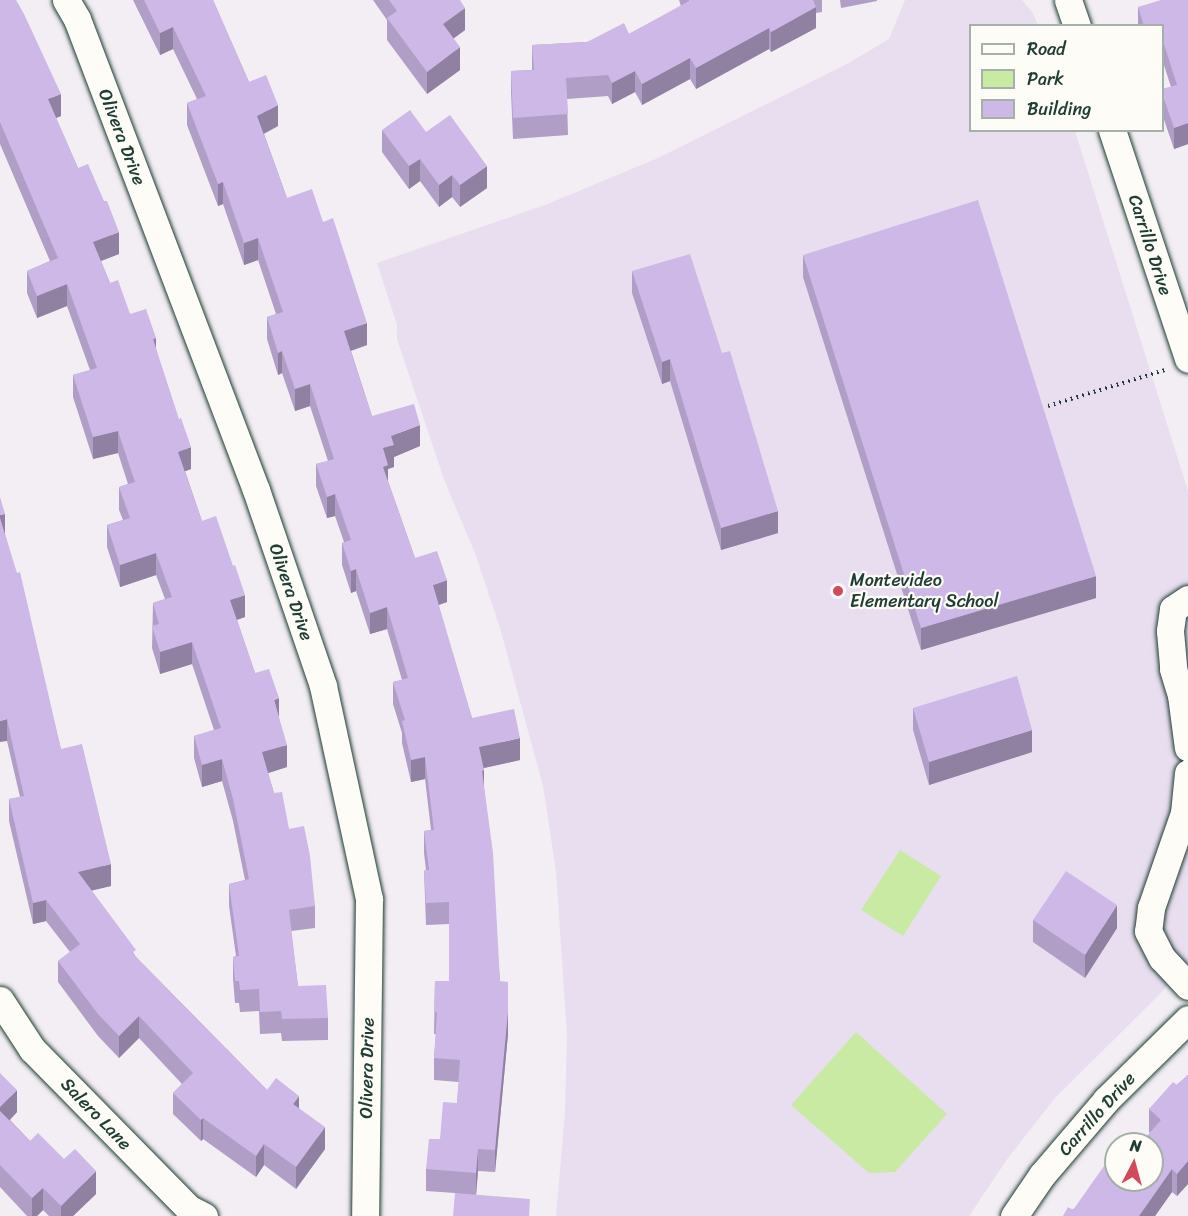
<!DOCTYPE html>
<style>
body{margin:0}
#map{position:relative;width:1188px;height:1216px;overflow:hidden;background:#f3eef4;font-family:Sriracha,sans-serif}
div>[style]{position:absolute}
[style*='--x']{left:calc(var(--x)*1px);top:calc(var(--y)*1px);width:calc(var(--w)*1px);rotate:calc(var(--a)*1deg)}
.built>*{inset:0;background:#e8def0}
.green>*{inset:0;background:#c8eaa3}
.path>*{height:4px;margin-top:-2px;transform-origin:0;background:repeating-linear-gradient(90deg,#1f3d34 0 1.5px,transparent 0 6px)}
.roads{filter:drop-shadow(0 0 2px #1f3d34) drop-shadow(0 0 2px #1f3d34)}
.minor>*{height:27px;margin:-13.5px;padding:0 13.5px;transform-origin:13.5px;border-radius:13.5px;background:#fdfcf7}
.wall>*{inset:0;background:#b09ec7}
.shaded-wall>*{inset:0;background:#9081a2}
.building>*{inset:0;background:#cdb8e7}
.dots>*{width:16px;height:16px;translate:-50% -50%;box-sizing:border-box;border:3px solid #fdfcf7;border-radius:50%}
span{translate:-50% -50%;white-space:nowrap;text-align:center;line-height:1.15;-webkit-text-stroke:4.5px #fdfcf7;paint-order:stroke}
.street-label{font-size:18px;color:#1f3d34}
.poi-label{font-size:18px;color:#1f3d34}
.left{translate:0 -50%;text-align:left}
.legend{position:absolute;left:969px;top:24px;width:195px;height:108px;box-sizing:border-box;background:#fdfcf7;border:2px solid #a4b0a9;margin:0;padding:8px 10px;list-style:none;font-size:18px;color:#1f3d34}
.legend li{display:flex;align-items:center;gap:12px;height:30px}
.legend b{width:30px;border:2px solid #a4b0a9}
.north{position:absolute;left:1104px;top:1132px;width:60px;height:60px;box-sizing:border-box;background:#fdfcf7;border:2px solid #a4b0a9;border-radius:50%;rotate:6deg;font-size:16px;font-weight:700;line-height:24px;text-align:center;color:#1f3d34}
.north::after{content:'';display:block;margin:auto;width:21px;height:27px;background:#d1495b;clip-path:polygon(50% 0,100% 100%,50% 72%,0 100%)}
</style>
<div id="map">
<div class="built">
<div style="clip-path:polygon(905px 0,1022px 0,1032px 12px,1038px 25px,970px 26px,970px 130px,1075px 131px,1188px 491px,1188px 960px,1161px 993px,1055px 1098px,1008px 1158px,969px 1216px,556px 1216px,565px 1111px,567px 1035px,556px 871px,543px 786px,500px 628px,475px 553px,445px 482px,397px 339px,397px 325px,377px 263px,545px 205px,658px 158px,847px 64px,889px 39px)"></div>
</div>
<div class="green">
<div style="clip-path:polygon(900px 850px,941px 876px,903px 936px,861px 910px)"></div>
<div style="clip-path:polygon(856px 1032px,947px 1114px,895px 1172px,869px 1173px,791px 1105px)"></div>
</div>
<div class="path">
<div style="--x:1048;--y:406;--w:122;--a:-17.1"></div>
</div>
<div class="roads">
<div class="minor">
<div style="--x:66;--y:0;--w:22;--a:60"></div>
<div style="--x:77;--y:19;--w:504;--a:69.19"></div>
<div style="--x:256;--y:490;--w:207;--a:71.1"></div>
<div style="--x:323;--y:686;--w:218;--a:77.8"></div>
<div style="--x:369;--y:899;--w:317;--a:90.7"></div>
<div style="--x:1068;--y:0;--w:28;--a:71"></div>
<div style="--x:1112;--y:130;--w:241;--a:71.6"></div>
<div style="--x:1188;--y:599;--w:18;--a:146"></div>
<div style="--x:1173;--y:609;--w:22;--a:98"></div>
<div style="--x:1170;--y:631;--w:38;--a:85"></div>
<div style="--x:1173;--y:669;--w:27;--a:73"></div>
<div style="--x:1181;--y:695;--w:53;--a:82.5"></div>
<div style="--x:1188;--y:773;--w:40;--a:95.7"></div>
<div style="--x:1184;--y:813;--w:101;--a:109.2"></div>
<div style="--x:1151;--y:908;--w:23;--a:97"></div>
<div style="--x:1148;--y:931;--w:30;--a:63"></div>
<div style="--x:1162;--y:958;--w:38;--a:47"></div>
<div style="--x:0;--y:1000;--w:59;--a:56.9"></div>
<div style="--x:32;--y:1049;--w:223;--a:45.5"></div>
<div style="--x:188;--y:1208;--w:18;--a:27"></div>
<div style="--x:1014;--y:1216;--w:50;--a:-55.7"></div>
<div style="--x:1042;--y:1175;--w:99;--a:-49.5"></div>
<div style="--x:1106;--y:1100;--w:115;--a:-44.6"></div>
</div>
</div>
<div class="wall">
<div style="clip-path:polygon(0 0,61px 116px,56px 118px,78px 168px,119px 254px,101px 261px,110px 283px,130px 314px,156px 350px,191px 469px,185px 471px,202px 521px,245px 617px,237px 620px,255px 673px,279px 718px,287px 767px,268px 773px,274px 793px,289px 829px,315px 906px,315px 928px,291px 931px,298px 986px,328px 1018px,328px 1040px,282px 1041px,281px 1033px,260px 1034px,259px 1011px,240px 1012px,239px 1003px,235px 1003px,233px 979px,233px 957px,236px 956px,229px 906px,229px 884px,245px 880px,233px 821px,222px 781px,202px 787px,194px 758px,194px 736px,214px 730px,192px 664px,160px 674px,152px 648px,153px 603px,165px 599px,156px 575px,120px 587px,107px 547px,107px 525px,123px 520px,119px 510px,119px 487px,128px 484px,118px 453px,93px 459px,73px 397px,73px 375px,90px 370px,67px 306px,37px 318px,27px 293px,27px 271px,50px 261px,0 144px)"></div>
<div style="clip-path:polygon(133px 0,213px 0,249px 82px,278px 126px,264px 134px,287px 198px,323px 222px,367px 345px,351px 351px,372px 416px,420px 446px,394px 457px,394px 467px,388px 469px,388px 481px,415px 558px,447px 602px,438px 605px,472px 718px,520px 760px,484px 768px,484px 787px,500px 981px,508px 1034px,495px 1172px,478px 1171px,476px 1195px,530px 1216px,455px 1193px,426px 1191px,426px 1169px,457px 1103px,459px 1082px,434px 1080px,434px 1058px,436px 1034px,434px 1034px,435px 981px,449px 981px,449px 924px,426px 925px,424px 870px,426px 870px,424px 853px,424px 831px,431px 830px,425px 779px,411px 782px,402px 743px,402px 733px,393px 704px,393px 682px,402px 680px,387px 629px,370px 634px,356px 591px,351px 593px,342px 565px,342px 543px,344px 542px,335px 516px,327px 518px,316px 486px,316px 464px,328px 461px,310px 406px,295px 411px,282px 373px,278px 375px,267px 339px,267px 317px,276px 314px,258px 260px,244px 265px,223px 204px,218px 206px,187px 125px,187px 103px,197px 99px,173px 49px,160px 55px)"></div>
<div style="clip-path:polygon(373px 0,460px 0,465px 30px,453px 39px,460px 70px,427px 94px,387px 40px,387px 20px)"></div>
<div style="clip-path:polygon(679px 0,822px 0,822px 12px,816px 13px,816px 28px,771px 52px,769px 49px,696px 89px,690px 79px,642px 105px,635px 92px,612px 104px,608px 96px,567px 99px,568px 135px,513px 139px,511px 92px,511px 71px,532px 70px,532px 45px,587px 42px,629px 34px,681px 6px)"></div>
<div style="clip-path:polygon(840px 0,877px 0,877px 1px,841px 8px)"></div>
<div style="clip-path:polygon(1188px 0,1188px 144px,1174px 149px,1162px 114px,1162px 89px,1171px 87px,1162px 59px,1162px 26px,1138px 26px,1138px 7px)"></div>
<div style="clip-path:polygon(382px 130px,426px 132px,487px 188px,460px 207px,452px 197px,439px 207px,420px 181px,409px 189px,382px 152px)"></div>
<div style="clip-path:polygon(803px 255px,1096px 598px,921px 650px,803px 277px)"></div>
<div style="clip-path:polygon(632px 271px,778px 533px,721px 550px,670px 381px,662px 384px,632px 293px)"></div>
<div style="clip-path:polygon(5px 534px,61px 749px,111px 886px,91px 890px,136px 957px,267px 1090px,299px 1109px,325px 1149px,296px 1189px,264px 1165px,256px 1177px,203px 1139px,201px 1141px,173px 1114px,173px 1093px,182px 1084px,139px 1038px,119px 1058px,98px 1036px,58px 982px,58px 961px,70px 952px,46px 921px,33px 924px,9px 821px,9px 799px,20px 797px,7px 741px)"></div>
<div style="clip-path:polygon(913px 708px,1032px 752px,929px 785px,913px 730px)"></div>
<div style="clip-path:polygon(1033px 920px,1117px 928px,1085px 978px,1033px 942px)"></div>
<div style="clip-path:polygon(0 1073px,17px 1112px,10px 1120px,30px 1141px,96px 1194px,73px 1216px,49px 1216px,43px 1210px,37px 1216px,27px 1216px,0 1187px)"></div>
<div style="clip-path:polygon(1188px 1075px,1188px 1184px,1177px 1196px,1172px 1192px,1155px 1216px,1063px 1216px,1116px 1180px,1150px 1133px,1149px 1132px,1149px 1109px)"></div>
</div>
<div class="shaded-wall">
<div style="clip-path:polygon(816px 7px,816px 28px,771px 52px,771px 32px)"></div>
<div style="clip-path:polygon(465px 8px,465px 30px,443px 46px,443px 24px)"></div>
<div style="clip-path:polygon(173px 27px,173px 49px,160px 55px,160px 33px)"></div>
<div style="clip-path:polygon(769px 28px,769px 49px,696px 89px,696px 68px)"></div>
<div style="clip-path:polygon(460px 47px,460px 70px,427px 94px,427px 72px)"></div>
<div style="clip-path:polygon(690px 58px,690px 79px,642px 105px,642px 84px)"></div>
<div style="clip-path:polygon(635px 71px,635px 92px,612px 104px,612px 83px)"></div>
<div style="clip-path:polygon(61px 94px,61px 116px,48px 121px,48px 99px)"></div>
<div style="clip-path:polygon(278px 105px,278px 126px,257px 137px,257px 116px)"></div>
<div style="clip-path:polygon(1188px 123px,1188px 144px,1174px 149px,1174px 128px)"></div>
<div style="clip-path:polygon(420px 159px,420px 181px,409px 189px,409px 166px)"></div>
<div style="clip-path:polygon(487px 166px,487px 188px,460px 207px,460px 185px)"></div>
<div style="clip-path:polygon(452px 175px,452px 197px,439px 207px,439px 185px)"></div>
<div style="clip-path:polygon(223px 182px,223px 204px,218px 206px,218px 184px)"></div>
<div style="clip-path:polygon(119px 232px,119px 254px,93px 264px,93px 242px)"></div>
<div style="clip-path:polygon(258px 238px,258px 260px,244px 265px,244px 243px)"></div>
<div style="clip-path:polygon(67px 284px,67px 306px,37px 318px,37px 296px)"></div>
<div style="clip-path:polygon(367px 323px,367px 345px,344px 353px,344px 331px)"></div>
<div style="clip-path:polygon(156px 338px,156px 360px,153px 339px)"></div>
<div style="clip-path:polygon(282px 351px,282px 373px,278px 375px,278px 353px)"></div>
<div style="clip-path:polygon(670px 359px,670px 381px,662px 384px,662px 362px)"></div>
<div style="clip-path:polygon(310px 384px,310px 406px,295px 411px,295px 389px)"></div>
<div style="clip-path:polygon(420px 425px,420px 446px,394px 457px,394px 467px,388px 469px,388px 487px,383px 488px,383px 448px,391px 436px)"></div>
<div style="clip-path:polygon(118px 431px,118px 453px,93px 459px,93px 437px)"></div>
<div style="clip-path:polygon(191px 447px,191px 469px,178px 474px,178px 452px)"></div>
<div style="clip-path:polygon(335px 494px,335px 516px,327px 518px,327px 497px)"></div>
<div style="clip-path:polygon(778px 511px,778px 533px,721px 550px,721px 528px)"></div>
<div style="clip-path:polygon(5px 514px,5px 535px,0 537px,0 515px)"></div>
<div style="clip-path:polygon(156px 553px,156px 575px,120px 587px,120px 565px)"></div>
<div style="clip-path:polygon(356px 569px,356px 591px,351px 593px,351px 571px)"></div>
<div style="clip-path:polygon(1096px 576px,1096px 598px,921px 650px,921px 628px)"></div>
<div style="clip-path:polygon(447px 580px,447px 602px,433px 607px,433px 585px)"></div>
<div style="clip-path:polygon(245px 595px,245px 617px,230px 622px,230px 600px)"></div>
<div style="clip-path:polygon(387px 607px,387px 629px,370px 634px,370px 613px)"></div>
<div style="clip-path:polygon(192px 642px,192px 664px,160px 674px,160px 652px)"></div>
<div style="clip-path:polygon(279px 698px,279px 720px,274px 700px)"></div>
<div style="clip-path:polygon(7px 719px,7px 741px,0 742px,0 721px)"></div>
<div style="clip-path:polygon(1032px 730px,1032px 752px,929px 785px,929px 762px)"></div>
<div style="clip-path:polygon(520px 738px,520px 760px,479px 769px,479px 747px)"></div>
<div style="clip-path:polygon(287px 745px,287px 767px,262px 775px,262px 752px)"></div>
<div style="clip-path:polygon(425px 757px,425px 779px,411px 782px,411px 760px)"></div>
<div style="clip-path:polygon(222px 759px,222px 781px,202px 787px,202px 765px)"></div>
<div style="clip-path:polygon(484px 770px,484px 792px,482px 771px)"></div>
<div style="clip-path:polygon(111px 864px,111px 886px,78px 894px,78px 872px)"></div>
<div style="clip-path:polygon(46px 900px,46px 921px,33px 924px,33px 903px)"></div>
<div style="clip-path:polygon(1117px 905px,1117px 928px,1085px 978px,1085px 955px)"></div>
<div style="clip-path:polygon(508px 982px,508px 1034px,495px 1172px,495px 1150px)"></div>
<div style="clip-path:polygon(139px 1016px,139px 1038px,119px 1058px,119px 1036px)"></div>
<div style="clip-path:polygon(17px 1090px,17px 1112px,0 1130px,0 1107px)"></div>
<div style="clip-path:polygon(299px 1096px,299px 1117px,293px 1104px)"></div>
<div style="clip-path:polygon(203px 1118px,203px 1139px,201px 1141px,201px 1120px)"></div>
<div style="clip-path:polygon(325px 1127px,325px 1149px,296px 1189px,296px 1167px)"></div>
<div style="clip-path:polygon(264px 1144px,264px 1165px,256px 1177px,256px 1156px)"></div>
<div style="clip-path:polygon(478px 1149px,478px 1171px,476px 1195px,476px 1173px)"></div>
<div style="clip-path:polygon(1188px 1161px,1188px 1184px,1177px 1196px,1177px 1174px)"></div>
<div style="clip-path:polygon(1172px 1169px,1172px 1192px,1155px 1216px,1139px 1216px)"></div>
<div style="clip-path:polygon(96px 1171px,96px 1194px,73px 1216px,61px 1216px,61px 1206px)"></div>
<div style="clip-path:polygon(43px 1188px,43px 1210px,37px 1216px,32px 1216px,32px 1198px)"></div>
</div>
<div class="building">
<div style="clip-path:polygon(0 0,16px 0,24px 14px,61px 94px,48px 99px,78px 168px,88px 164px,104px 201px,107px 201px,119px 232px,93px 242px,110px 283px,118px 280px,130px 314px,146px 309px,156px 338px,153px 339px,179px 419px,181px 418px,191px 447px,178px 452px,202px 521px,216px 516px,233px 566px,235px 565px,245px 595px,230px 600px,255px 673px,269px 669px,279px 698px,274px 700px,287px 745px,262px 752px,274px 793px,282px 792px,289px 829px,304px 826px,310px 856px,315px 906px,289px 910px,298px 986px,326px 985px,328px 1018px,282px 1019px,281px 1011px,260px 1012px,259px 989px,240px 990px,239px 981px,235px 981px,233px 957px,239px 956px,229px 884px,249px 879px,233px 799px,222px 759px,202px 765px,194px 736px,221px 728px,192px 642px,160px 652px,152px 626px,159px 624px,153px 603px,172px 597px,156px 553px,120px 565px,107px 525px,130px 518px,119px 487px,135px 482px,118px 431px,93px 437px,73px 375px,97px 368px,67px 284px,37px 296px,27px 271px,58px 258px,0 122px)"></div>
<div style="clip-path:polygon(144px 0,213px 0,249px 82px,266px 75px,278px 105px,257px 116px,287px 198px,312px 189px,323px 222px,333px 218px,367px 323px,344px 331px,372px 416px,414px 404px,420px 425px,391px 436px,394px 445px,383px 448px,388px 465px,383px 467px,415px 558px,437px 551px,447px 580px,433px 585px,472px 718px,514px 709px,520px 738px,479px 747px,484px 770px,482px 771px,493px 853px,500px 981px,508px 982px,508px 1012px,495px 1150px,478px 1149px,476px 1173px,426px 1169px,429px 1139px,440px 1139px,443px 1102px,457px 1103px,460px 1060px,434px 1058px,437px 1012px,434px 1012px,435px 981px,449px 981px,449px 902px,426px 903px,424px 870px,429px 870px,424px 831px,434px 830px,425px 757px,411px 760px,402px 721px,405px 720px,393px 682px,408px 678px,387px 607px,370px 613px,356px 569px,351px 571px,342px 543px,351px 540px,335px 494px,327px 497px,316px 464px,334px 459px,310px 384px,295px 389px,282px 351px,278px 353px,267px 317px,283px 312px,258px 238px,244px 243px,223px 182px,218px 184px,187px 103px,206px 96px,173px 27px,160px 33px)"></div>
<div style="clip-path:polygon(389px 0,460px 0,465px 8px,443px 24px,460px 47px,427px 72px,387px 18px,397px 11px)"></div>
<div style="clip-path:polygon(689px 0,813px 0,816px 7px,771px 32px,769px 28px,696px 68px,690px 58px,642px 84px,635px 71px,612px 83px,608px 75px,566px 78px,568px 114px,513px 118px,511px 71px,534px 70px,532px 45px,587px 42px,624px 23px,629px 34px,689px 1px)"></div>
<div style="clip-path:polygon(1161px 0,1188px 0,1188px 123px,1174px 128px,1162px 93px,1162px 89px,1177px 85px,1162px 38px,1162px 26px,1144px 26px,1138px 7px)"></div>
<div style="clip-path:polygon(410px 110px,426px 132px,450px 115px,487px 166px,460px 185px,452px 175px,439px 185px,420px 159px,409px 166px,382px 130px)"></div>
<div style="clip-path:polygon(978px 200px,1096px 576px,921px 628px,803px 255px)"></div>
<div style="clip-path:polygon(690px 254px,722px 353px,730px 351px,778px 511px,721px 528px,670px 359px,662px 362px,632px 271px)"></div>
<div style="clip-path:polygon(0 497px,5px 514px,0 515px)"></div>
<div style="clip-path:polygon(0 518px,17px 573px,20px 572px,61px 749px,82px 744px,111px 864px,78px 872px,136px 950px,132px 953px,267px 1090px,276px 1078px,299px 1096px,293px 1104px,325px 1127px,296px 1167px,264px 1144px,256px 1156px,203px 1118px,201px 1120px,173px 1093px,193px 1073px,139px 1016px,119px 1036px,98px 1014px,58px 961px,80px 944px,46px 900px,33px 903px,9px 799px,24px 796px,7px 719px,0 721px)"></div>
<div style="clip-path:polygon(1017px 676px,1032px 730px,929px 762px,913px 708px)"></div>
<div style="clip-path:polygon(1066px 871px,1117px 905px,1085px 955px,1033px 920px)"></div>
<div style="clip-path:polygon(0 1073px,17px 1090px,0 1107px)"></div>
<div style="clip-path:polygon(1188px 1075px,1188px 1161px,1177px 1174px,1172px 1169px,1139px 1216px,1063px 1216px,1068px 1207px,1073px 1210px,1104px 1166px,1109px 1170px,1116px 1161px,1116px 1180px,1152px 1180px,1152px 1144px,1140px 1144px,1161px 1120px,1149px 1109px,1173px 1082px,1177px 1085px)"></div>
<div style="clip-path:polygon(0 1111px,30px 1141px,38px 1133px,64px 1159px,75px 1149px,96px 1171px,61px 1206px,43px 1188px,32px 1198px,0 1165px)"></div>
<div style="clip-path:polygon(455px 1193px,530px 1199px,529px 1216px,453px 1216px)"></div>
</div>
<div class="dots">
<div style="left:838px;top:591px;background:#d1495b"></div>
</div>
<div class="street-label">
<span style="left:122px;top:137px;rotate:69deg">Olivera Drive</span>
<span style="left:1150px;top:245px;rotate:72deg">Carrillo Drive</span>
<span style="left:291px;top:592px;rotate:71deg">Olivera Drive</span>
<span style="left:367px;top:1068px;rotate:-89deg">Olivera Drive</span>
<span style="left:96px;top:1114px;rotate:46deg">Salero Lane</span>
<span style="left:1097px;top:1114px;rotate:-48deg">Carrillo Drive</span>
</div>
<div class="poi-label">
<span class="left" style="left:850px;top:591px">Montevideo<br>Elementary School</span>
</div>
<ul class="legend">
<li><b style="height:8px;background:#fdfcf7"></b>Road</li>
<li><b style="height:16px;background:#c8eaa3"></b>Park</li>
<li><b style="height:16px;background:#cdb8e7"></b>Building</li>
</ul>
<div class="north">N</div>
</div>
